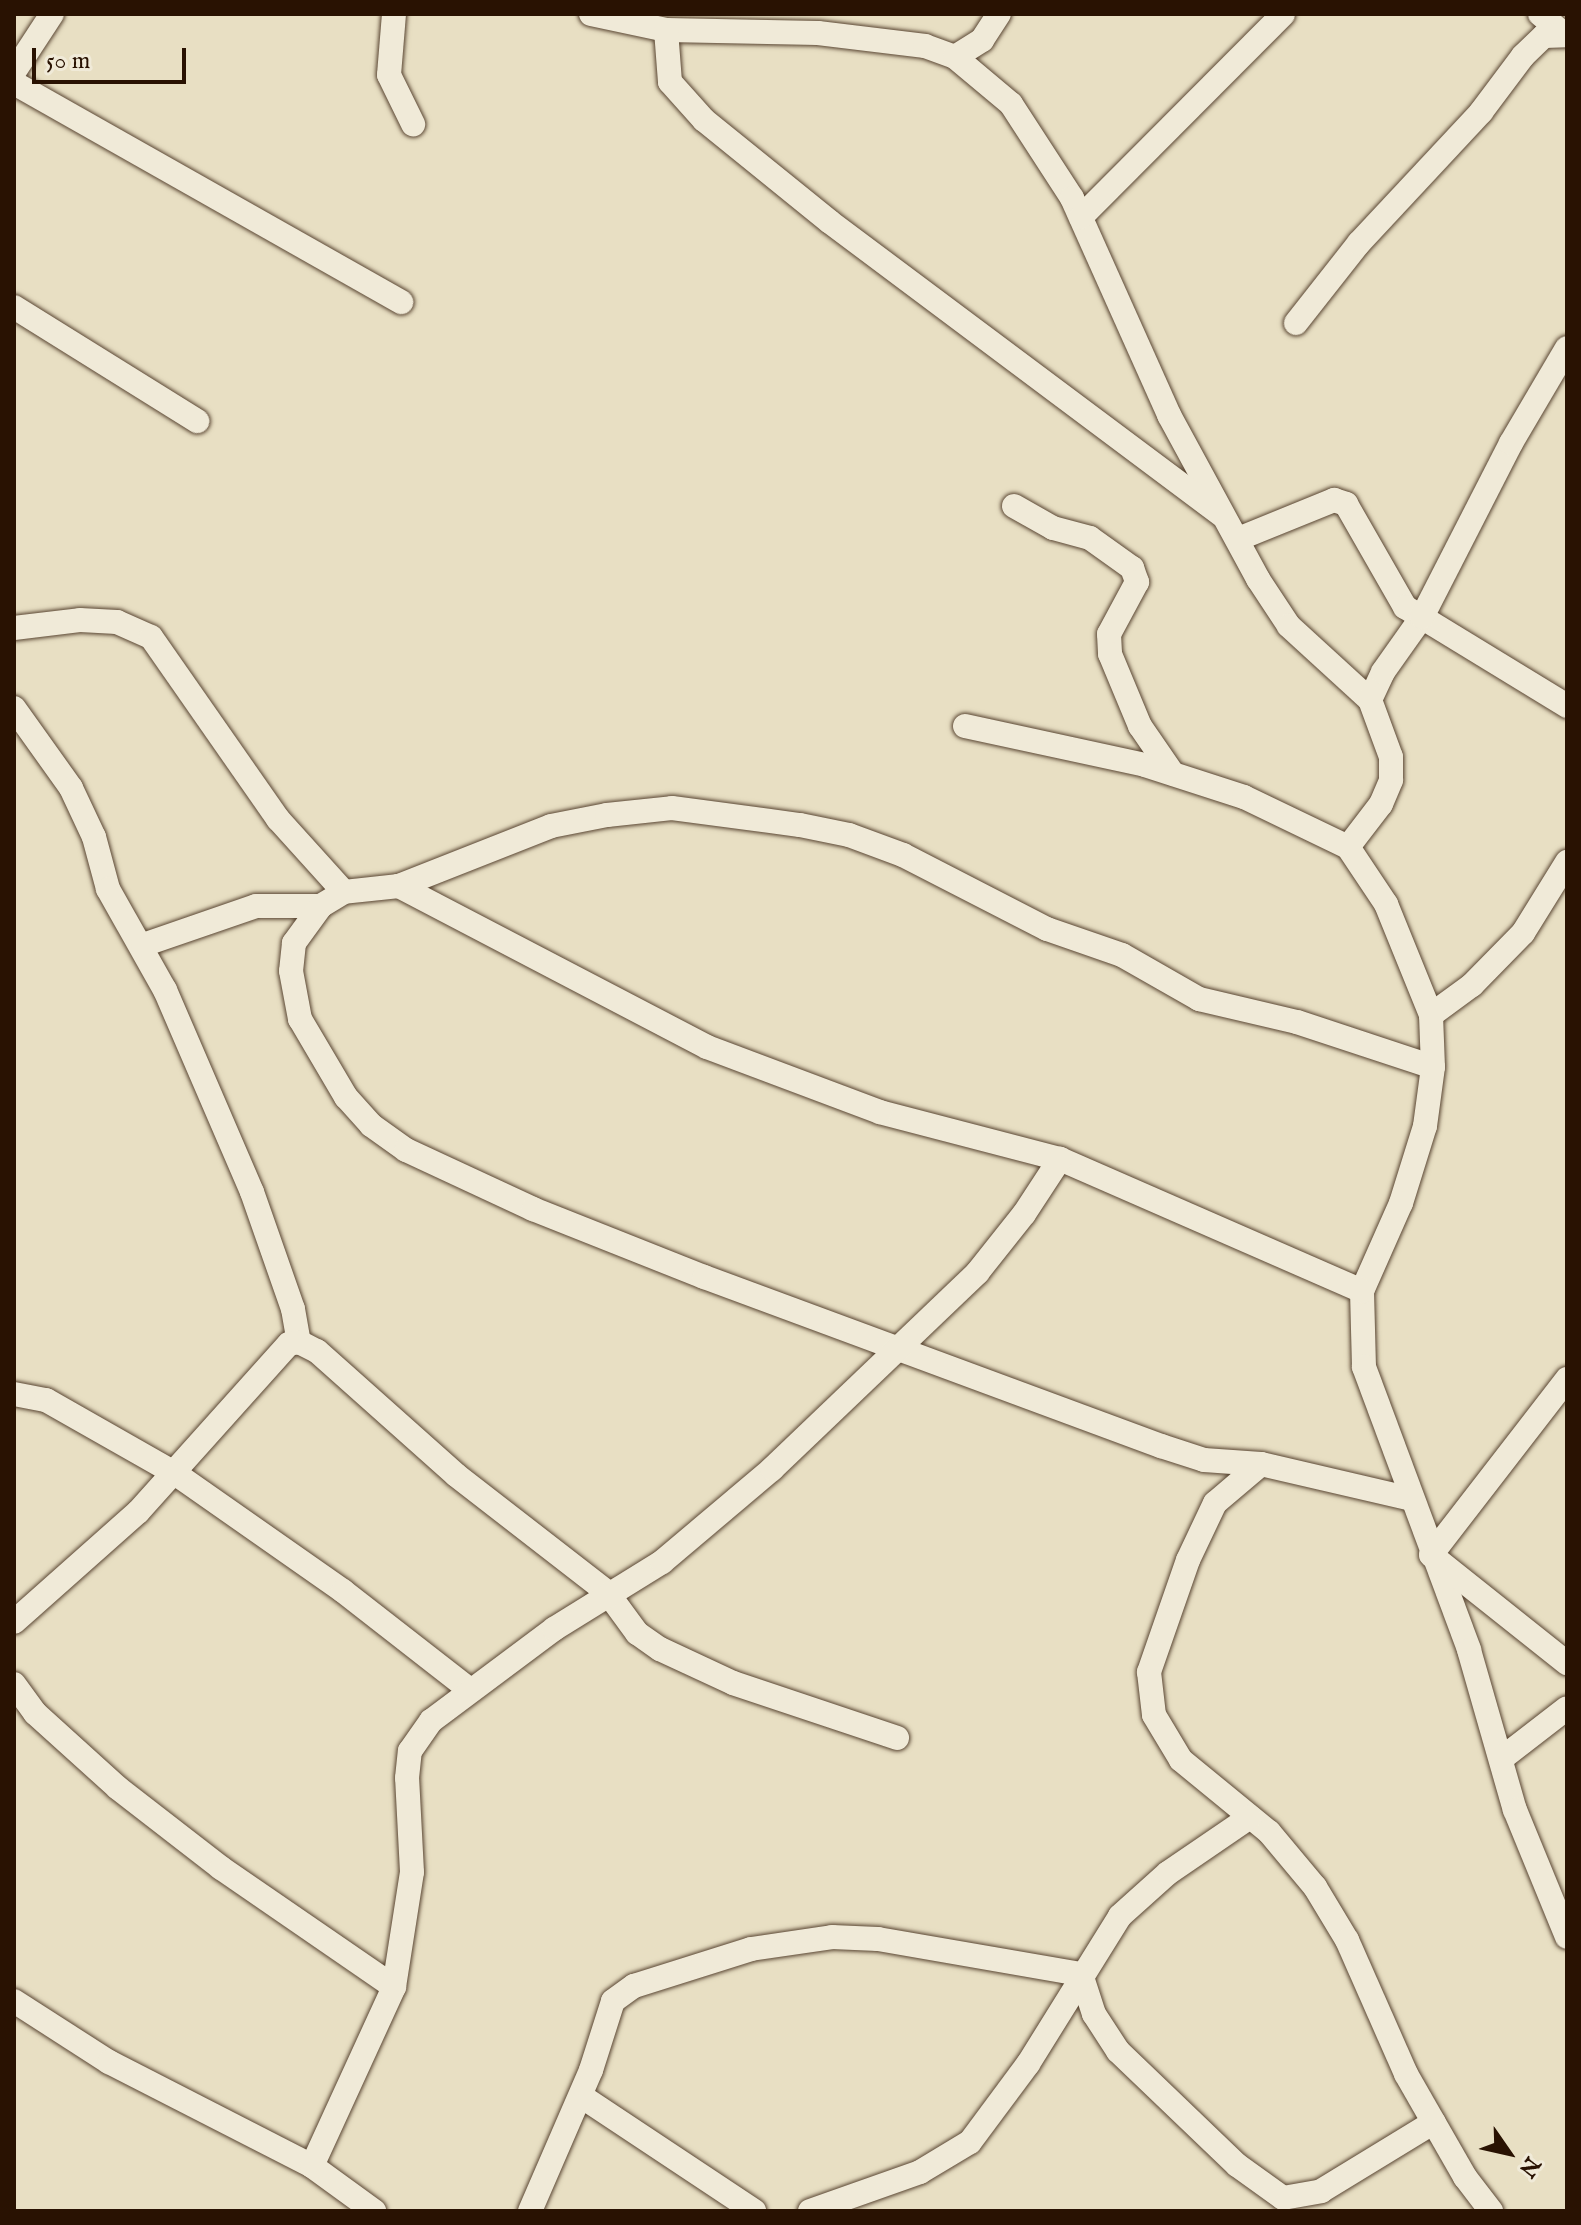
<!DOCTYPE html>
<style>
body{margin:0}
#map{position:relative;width:1581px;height:2225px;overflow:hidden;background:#e8dfc3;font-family:"IM FELL English",serif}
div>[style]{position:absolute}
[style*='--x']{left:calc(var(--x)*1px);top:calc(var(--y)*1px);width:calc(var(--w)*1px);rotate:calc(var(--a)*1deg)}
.roads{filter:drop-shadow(0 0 2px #594532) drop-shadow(0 0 2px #594532)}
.street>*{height:24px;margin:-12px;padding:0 12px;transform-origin:12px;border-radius:12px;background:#f0ead8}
span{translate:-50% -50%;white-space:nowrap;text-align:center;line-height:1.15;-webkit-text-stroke:7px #f0ead8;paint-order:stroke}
.frame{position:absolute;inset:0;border:16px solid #291202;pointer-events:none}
.north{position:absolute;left:1469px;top:2113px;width:80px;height:80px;-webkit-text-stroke:6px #f0ead8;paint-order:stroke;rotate:124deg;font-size:22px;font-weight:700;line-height:32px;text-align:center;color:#291202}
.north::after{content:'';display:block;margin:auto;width:28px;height:36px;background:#291202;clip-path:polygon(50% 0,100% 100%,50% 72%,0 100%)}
.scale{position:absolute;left:32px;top:48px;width:154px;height:36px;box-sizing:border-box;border:4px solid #291202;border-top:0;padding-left:10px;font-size:24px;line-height:28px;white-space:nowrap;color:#291202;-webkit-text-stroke:6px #f0ead8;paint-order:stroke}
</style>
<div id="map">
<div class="roads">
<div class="street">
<div style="--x:394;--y:14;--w:61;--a:94.7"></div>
<div style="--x:389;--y:75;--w:55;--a:63.9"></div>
<div style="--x:591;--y:14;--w:77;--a:12"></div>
<div style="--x:666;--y:30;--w:152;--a:1.1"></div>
<div style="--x:818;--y:33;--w:108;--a:6.9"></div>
<div style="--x:925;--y:46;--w:32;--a:20"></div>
<div style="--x:955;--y:57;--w:73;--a:40"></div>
<div style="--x:1011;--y:104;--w:112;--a:57"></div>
<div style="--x:1072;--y:198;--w:238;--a:65.9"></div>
<div style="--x:1169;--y:415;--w:187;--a:61.5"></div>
<div style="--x:1258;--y:579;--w:56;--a:56.6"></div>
<div style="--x:1289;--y:626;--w:110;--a:42.4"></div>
<div style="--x:1540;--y:14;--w:31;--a:40"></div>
<div style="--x:666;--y:30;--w:52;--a:85.6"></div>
<div style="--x:670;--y:82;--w:51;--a:48.2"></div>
<div style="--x:704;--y:120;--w:162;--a:39"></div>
<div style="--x:830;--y:222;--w:489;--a:36.8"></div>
<div style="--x:955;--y:57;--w:32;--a:-32"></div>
<div style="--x:982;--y:40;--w:31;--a:-57"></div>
<div style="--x:14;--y:72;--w:69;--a:-56.8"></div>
<div style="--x:14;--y:83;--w:445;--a:29.5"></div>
<div style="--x:1081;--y:217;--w:286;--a:-45.1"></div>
<div style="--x:14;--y:307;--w:216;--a:31.9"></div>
<div style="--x:1296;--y:323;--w:102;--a:-51.8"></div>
<div style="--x:1359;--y:243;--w:179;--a:-47"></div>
<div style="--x:1481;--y:112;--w:70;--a:-53.1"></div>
<div style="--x:1523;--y:56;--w:29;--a:-44"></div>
<div style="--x:1544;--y:36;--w:23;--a:-2"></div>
<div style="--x:1014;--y:506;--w:45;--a:29.4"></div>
<div style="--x:1053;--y:528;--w:38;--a:15"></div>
<div style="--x:1090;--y:538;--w:52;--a:35.5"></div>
<div style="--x:1132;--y:568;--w:15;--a:70"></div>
<div style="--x:1137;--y:582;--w:59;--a:118.3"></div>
<div style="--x:1109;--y:634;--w:20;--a:87"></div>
<div style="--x:1110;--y:654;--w:78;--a:67.4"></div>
<div style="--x:1140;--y:726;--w:58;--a:55.5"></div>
<div style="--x:1238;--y:539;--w:104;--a:-22.1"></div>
<div style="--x:1334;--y:500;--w:13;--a:18"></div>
<div style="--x:1346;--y:504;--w:119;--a:60.2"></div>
<div style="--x:1405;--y:607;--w:190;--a:31.4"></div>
<div style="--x:14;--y:628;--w:66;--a:-6.9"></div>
<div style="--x:80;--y:620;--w:37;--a:3"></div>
<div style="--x:117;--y:622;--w:37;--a:24"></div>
<div style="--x:151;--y:637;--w:222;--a:55.1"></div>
<div style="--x:278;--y:819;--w:98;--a:47.9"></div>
<div style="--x:14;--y:708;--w:98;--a:54.5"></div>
<div style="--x:71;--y:788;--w:54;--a:64.9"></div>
<div style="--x:94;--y:837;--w:54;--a:74.9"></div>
<div style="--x:108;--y:889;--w:116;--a:60.6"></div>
<div style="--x:165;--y:990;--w:220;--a:66.7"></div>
<div style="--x:252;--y:1192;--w:124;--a:70.7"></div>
<div style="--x:293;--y:1309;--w:34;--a:80"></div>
<div style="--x:965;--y:726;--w:184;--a:12.2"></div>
<div style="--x:1145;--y:765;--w:104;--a:17.9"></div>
<div style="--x:1244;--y:797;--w:115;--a:25.7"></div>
<div style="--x:1348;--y:847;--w:69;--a:56.3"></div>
<div style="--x:1386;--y:904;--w:120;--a:67.9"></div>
<div style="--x:1431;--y:1015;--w:52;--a:87.8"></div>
<div style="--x:1433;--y:1067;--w:60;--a:97.7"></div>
<div style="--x:1425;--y:1126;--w:81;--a:107.3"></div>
<div style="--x:1401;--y:1203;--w:96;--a:113.9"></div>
<div style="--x:1362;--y:1291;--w:76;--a:88.5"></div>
<div style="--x:1364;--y:1367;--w:302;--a:69.6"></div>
<div style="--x:1469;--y:1650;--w:166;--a:74"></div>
<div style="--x:1515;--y:1810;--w:137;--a:67.7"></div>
<div style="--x:1348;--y:847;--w:54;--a:-52.5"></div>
<div style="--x:1381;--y:804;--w:26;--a:-67"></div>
<div style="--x:1391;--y:780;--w:23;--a:-90"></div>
<div style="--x:1391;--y:757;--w:61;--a:-110.2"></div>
<div style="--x:1370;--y:700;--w:31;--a:-65"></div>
<div style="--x:1383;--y:672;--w:67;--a:-54.7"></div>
<div style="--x:1422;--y:617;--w:195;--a:-62.9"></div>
<div style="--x:1511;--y:443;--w:110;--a:-59.5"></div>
<div style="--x:399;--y:886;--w:163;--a:-21.5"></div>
<div style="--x:551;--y:826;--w:57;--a:-11.1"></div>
<div style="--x:607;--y:815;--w:65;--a:-6.1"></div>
<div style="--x:672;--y:808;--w:129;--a:7.6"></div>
<div style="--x:800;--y:825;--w:50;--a:11.5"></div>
<div style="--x:849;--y:835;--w:58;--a:20.3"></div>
<div style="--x:903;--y:855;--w:162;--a:27.2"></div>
<div style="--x:1047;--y:929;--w:79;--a:19.1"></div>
<div style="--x:1122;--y:955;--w:89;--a:29.7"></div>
<div style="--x:1199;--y:999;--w:101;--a:13.2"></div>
<div style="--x:1297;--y:1022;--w:143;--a:18.3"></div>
<div style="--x:143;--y:945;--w:120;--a:-19"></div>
<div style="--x:256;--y:906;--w:65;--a:0"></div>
<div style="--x:1431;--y:1015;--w:51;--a:-36.2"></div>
<div style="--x:1472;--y:985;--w:73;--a:-45.6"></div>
<div style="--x:1523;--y:933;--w:84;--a:-58.2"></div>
<div style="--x:1362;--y:1291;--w:330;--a:-156.4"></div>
<div style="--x:1060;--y:1159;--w:186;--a:-165.4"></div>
<div style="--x:880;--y:1112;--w:185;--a:-159.4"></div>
<div style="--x:707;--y:1047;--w:348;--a:-152.4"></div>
<div style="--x:399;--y:886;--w:55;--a:173.8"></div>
<div style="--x:344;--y:892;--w:27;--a:149"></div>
<div style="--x:321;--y:906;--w:46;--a:126.1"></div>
<div style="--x:294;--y:943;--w:28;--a:96"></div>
<div style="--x:291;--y:971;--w:49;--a:79.4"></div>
<div style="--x:300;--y:1019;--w:91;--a:59.5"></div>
<div style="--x:346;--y:1097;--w:38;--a:48"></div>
<div style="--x:371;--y:1125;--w:43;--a:35.5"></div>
<div style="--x:406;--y:1150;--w:140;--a:24.9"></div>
<div style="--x:533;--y:1209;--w:184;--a:21.7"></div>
<div style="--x:704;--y:1277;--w:487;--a:20.3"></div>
<div style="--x:1161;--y:1446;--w:45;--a:18"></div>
<div style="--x:1204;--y:1460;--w:57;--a:4"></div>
<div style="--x:1261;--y:1464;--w:154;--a:13.1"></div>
<div style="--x:1567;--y:1379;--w:222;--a:127.7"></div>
<div style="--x:1431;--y:1555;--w:174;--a:38.5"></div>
<div style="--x:14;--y:1394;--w:33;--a:11"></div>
<div style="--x:46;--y:1400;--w:150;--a:29.6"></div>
<div style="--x:176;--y:1474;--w:204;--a:35"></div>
<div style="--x:343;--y:1591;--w:160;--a:37.9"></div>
<div style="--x:1261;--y:1464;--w:60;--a:139.7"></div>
<div style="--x:1215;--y:1503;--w:63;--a:115.3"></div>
<div style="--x:1188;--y:1560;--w:119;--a:109.2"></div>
<div style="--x:1149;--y:1672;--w:43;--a:83.4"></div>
<div style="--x:1154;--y:1715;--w:52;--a:59"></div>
<div style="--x:1181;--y:1760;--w:114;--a:39.3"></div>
<div style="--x:1269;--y:1832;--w:72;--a:50.1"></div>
<div style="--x:1315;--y:1887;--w:62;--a:58.9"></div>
<div style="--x:1347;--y:1940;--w:146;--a:66.2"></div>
<div style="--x:1406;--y:2074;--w:119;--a:60.2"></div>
<div style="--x:1465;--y:2177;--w:43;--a:52.6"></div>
<div style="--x:14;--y:1622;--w:166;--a:-41.6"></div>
<div style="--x:138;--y:1512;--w:226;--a:-48.1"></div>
<div style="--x:289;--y:1344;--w:10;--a:-11"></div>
<div style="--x:299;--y:1342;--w:20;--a:27"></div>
<div style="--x:317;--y:1351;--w:186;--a:41.7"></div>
<div style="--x:456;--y:1475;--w:191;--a:37.8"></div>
<div style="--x:607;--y:1592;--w:51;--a:53.8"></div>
<div style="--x:637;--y:1633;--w:28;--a:35"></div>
<div style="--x:660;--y:1649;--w:81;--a:25"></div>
<div style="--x:733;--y:1683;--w:173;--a:18.5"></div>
<div style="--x:14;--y:1684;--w:36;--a:54"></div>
<div style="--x:35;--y:1713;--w:112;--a:42.1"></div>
<div style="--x:118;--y:1788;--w:130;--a:37.8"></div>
<div style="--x:221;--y:1868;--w:210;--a:34.5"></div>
<div style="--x:1501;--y:1759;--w:83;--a:-37.7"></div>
<div style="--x:14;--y:2001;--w:113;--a:32.7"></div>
<div style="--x:109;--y:2062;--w:228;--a:27.1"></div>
<div style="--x:312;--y:2166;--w:77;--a:36"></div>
<div style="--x:581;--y:2096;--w:208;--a:33.6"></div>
<div style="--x:312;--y:2166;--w:197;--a:-65.4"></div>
<div style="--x:394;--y:1987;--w:116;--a:-81.1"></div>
<div style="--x:412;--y:1872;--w:94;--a:-93"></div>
<div style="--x:407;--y:1778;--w:27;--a:-84"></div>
<div style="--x:410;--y:1751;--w:37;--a:-55"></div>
<div style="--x:431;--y:1721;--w:154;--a:-36.8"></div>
<div style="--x:554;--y:1629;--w:127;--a:-31.8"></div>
<div style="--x:662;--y:1562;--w:144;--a:-40.2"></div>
<div style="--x:772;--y:1469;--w:284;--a:-43.7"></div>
<div style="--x:977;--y:1273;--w:75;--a:-51.5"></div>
<div style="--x:1024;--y:1214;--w:66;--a:-56.8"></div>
<div style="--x:530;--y:2211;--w:154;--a:-66.6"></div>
<div style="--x:591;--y:2070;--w:72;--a:-72.3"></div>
<div style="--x:613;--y:2001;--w:26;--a:-36"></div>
<div style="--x:634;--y:1986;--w:123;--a:-17.5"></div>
<div style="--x:751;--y:1949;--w:82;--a:-8.4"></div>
<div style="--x:832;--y:1937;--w:46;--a:2.5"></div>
<div style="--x:878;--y:1939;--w:206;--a:9.8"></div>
<div style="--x:1081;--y:1974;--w:42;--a:72"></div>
<div style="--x:1094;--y:2014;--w:44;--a:57"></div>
<div style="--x:1118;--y:2051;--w:165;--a:43.8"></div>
<div style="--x:1237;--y:2165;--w:57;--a:35.7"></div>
<div style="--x:1283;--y:2198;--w:39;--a:-10"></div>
<div style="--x:1321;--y:2191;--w:132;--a:-31.4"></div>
<div style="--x:810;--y:2211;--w:117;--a:-19.5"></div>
<div style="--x:920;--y:2172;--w:58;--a:-31"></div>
<div style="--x:970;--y:2142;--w:97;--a:-53.4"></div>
<div style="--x:1028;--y:2064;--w:174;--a:-58.1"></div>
<div style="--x:1120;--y:1916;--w:64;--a:-41.9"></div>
<div style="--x:1168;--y:1873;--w:99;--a:-34.3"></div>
</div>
</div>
<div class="frame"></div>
<div class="north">N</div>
<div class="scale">50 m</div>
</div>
